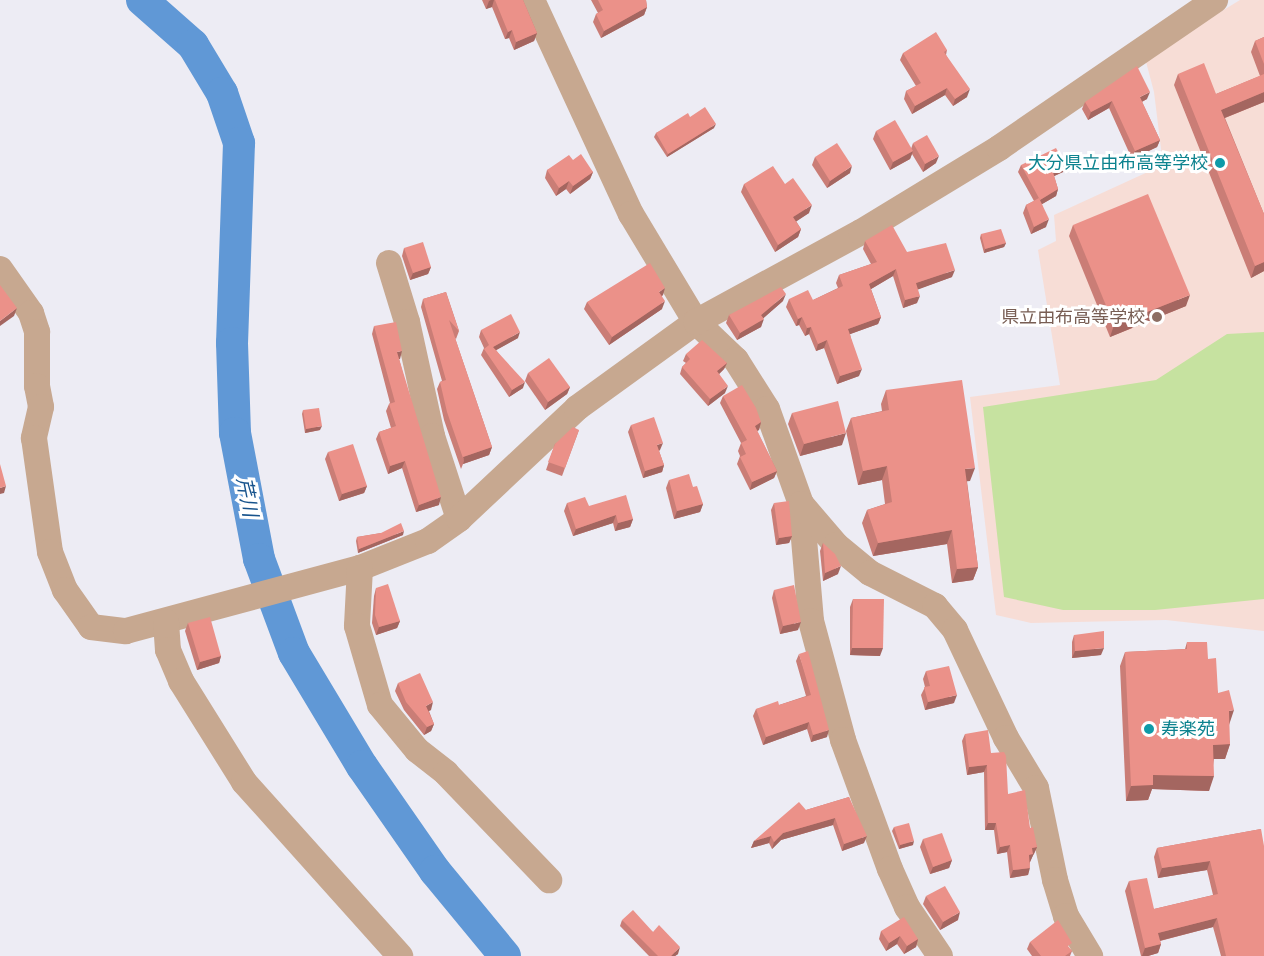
<!DOCTYPE html>
<meta charset="utf-8">
<style>
body{margin:0}
#map{position:relative;width:1264px;height:956px;overflow:hidden;background:#edecf4;font-family:Montserrat,"Noto Sans JP",sans-serif}
div>[style]{position:absolute}
[style*='--x']{left:calc(var(--x)*1px);top:calc(var(--y)*1px);width:calc(var(--w)*1px);rotate:calc(var(--a)*1deg)}
.education>*{inset:0;background:#f7ddd6}
.green>*{inset:0;background:#c6e2a0}
.river>*{height:32px;margin:-16px;padding:0 16px;transform-origin:16px;border-radius:16px;background:#6098d6}
.minor>*{height:26px;margin:-13px;padding:0 13px;transform-origin:13px;border-radius:13px;background:#c7a890}
.wall>*{inset:0;background:#ca7d76}
.shaded-wall>*{inset:0;background:#a46660}
.building>*{inset:0;background:#eb9189}
.dots>*{width:16px;height:16px;translate:-50% -50%;box-sizing:border-box;border:3px solid #fff;border-radius:50%}
span{translate:-50% -50%;white-space:nowrap;text-align:center;line-height:1.15;-webkit-text-stroke:6px #fff;paint-order:stroke}
.culture-label{font-size:18px;color:#0d838f}
.right{translate:-100% -50%;text-align:right}
.left{translate:0 -50%;text-align:left}
.education-label{font-size:18px;color:#785e54}
.water-label{font-size:20px;color:#17538c;font-style:italic}
</style>
<div id="map">
<div class="education">
<div style="clip-path:polygon(1240px 0,1264px 0,1264px 631px,1166px 620px,1031px 623px,996px 615px,970px 397px,1060px 385px,1038px 250px,1056px 241px,1054px 215px,1163px 165px,1154px 92px,1145px 58px)"></div>
</div>
<div class="green">
<div style="clip-path:polygon(1264px 332px,1264px 599px,1155px 610px,1063px 610px,1004px 597px,983px 407px,1156px 380px,1227px 334px)"></div>
</div>
<div class="river">
<div style="--x:142;--y:0;--w:68;--a:41.4"></div>
<div style="--x:193;--y:45;--w:56;--a:58.9"></div>
<div style="--x:222;--y:93;--w:53;--a:71.2"></div>
<div style="--x:239;--y:143;--w:200;--a:92"></div>
<div style="--x:232;--y:343;--w:90;--a:88.1"></div>
<div style="--x:235;--y:433;--w:128;--a:79.2"></div>
<div style="--x:259;--y:559;--w:100;--a:69.6"></div>
<div style="--x:294;--y:653;--w:132;--a:59"></div>
<div style="--x:362;--y:766;--w:128;--a:55.2"></div>
<div style="--x:435;--y:871;--w:110;--a:50.5"></div>
</div>
<div class="minor">
<div style="--x:532;--y:0;--w:236;--a:65.2"></div>
<div style="--x:631;--y:214;--w:126;--a:59"></div>
<div style="--x:696;--y:322;--w:55;--a:43.5"></div>
<div style="--x:736;--y:360;--w:58;--a:57.7"></div>
<div style="--x:767;--y:409;--w:101;--a:70.3"></div>
<div style="--x:801;--y:504;--w:117;--a:85.1"></div>
<div style="--x:811;--y:621;--w:123;--a:74.9"></div>
<div style="--x:843;--y:740;--w:137;--a:70"></div>
<div style="--x:890;--y:869;--w:42;--a:65.9"></div>
<div style="--x:907;--y:907;--w:59;--a:56"></div>
<div style="--x:389;--y:263;--w:62;--a:73"></div>
<div style="--x:407;--y:322;--w:117;--a:77.6"></div>
<div style="--x:432;--y:436;--w:87;--a:72"></div>
<div style="--x:0;--y:269;--w:54;--a:54.8"></div>
<div style="--x:31;--y:313;--w:20;--a:72"></div>
<div style="--x:37;--y:332;--w:54;--a:90"></div>
<div style="--x:37;--y:386;--w:21;--a:79"></div>
<div style="--x:41;--y:407;--w:32;--a:103"></div>
<div style="--x:34;--y:438;--w:115;--a:82"></div>
<div style="--x:50;--y:552;--w:41;--a:68.5"></div>
<div style="--x:65;--y:590;--w:45;--a:54.9"></div>
<div style="--x:91;--y:627;--w:35;--a:7"></div>
<div style="--x:126;--y:631;--w:242;--a:-15.1"></div>
<div style="--x:360;--y:568;--w:73;--a:-21.7"></div>
<div style="--x:428;--y:541;--w:38;--a:-35"></div>
<div style="--x:459;--y:519;--w:162;--a:-43.2"></div>
<div style="--x:577;--y:408;--w:147;--a:-35.9"></div>
<div style="--x:696;--y:322;--w:188;--a:-28.6"></div>
<div style="--x:861;--y:232;--w:162;--a:-31.3"></div>
<div style="--x:999;--y:148;--w:262;--a:-34.4"></div>
<div style="--x:801;--y:504;--w:54;--a:49.5"></div>
<div style="--x:836;--y:545;--w:44;--a:39.5"></div>
<div style="--x:870;--y:573;--w:73;--a:26.9"></div>
<div style="--x:935;--y:606;--w:31;--a:50"></div>
<div style="--x:955;--y:630;--w:119;--a:64.7"></div>
<div style="--x:1006;--y:738;--w:58;--a:59"></div>
<div style="--x:1036;--y:788;--w:94;--a:78.3"></div>
<div style="--x:1055;--y:880;--w:38;--a:73"></div>
<div style="--x:1066;--y:916;--w:47;--a:59"></div>
<div style="--x:360;--y:568;--w:58;--a:93"></div>
<div style="--x:357;--y:626;--w:82;--a:73.8"></div>
<div style="--x:380;--y:705;--w:58;--a:50.6"></div>
<div style="--x:417;--y:750;--w:37;--a:38"></div>
<div style="--x:446;--y:773;--w:149;--a:46.1"></div>
<div style="--x:166;--y:622;--w:28;--a:86"></div>
<div style="--x:168;--y:650;--w:34;--a:67"></div>
<div style="--x:181;--y:681;--w:119;--a:58"></div>
<div style="--x:244;--y:782;--w:234;--a:48.1"></div>
</div>
<div class="wall">
<div style="clip-path:polygon(482px 0,523px 0,537px 33px,534px 41px,514px 50px,509px 38px,505px 39px,492px 7px,486px 9px)"></div>
<div style="clip-path:polygon(591px 0,646px 0,647px 7px,644px 15px,601px 38px,593px 22px,596px 14px,598px 13px)"></div>
<div style="clip-path:polygon(1264px 37px,1264px 102px,1225px 118px,1264px 214px,1264px 271px,1251px 278px,1174px 85px,1178px 74px,1216px 94px,1260px 76px,1251px 52px,1255px 41px)"></div>
<div style="clip-path:polygon(947px 50px,946px 55px,967px 97px,953px 106px,945px 95px,912px 114px,904px 99px,906px 91px,916px 86px,900px 60px,903px 53px)"></div>
<div style="clip-path:polygon(1147px 99px,1142px 102px,1160px 140px,1157px 147px,1132px 159px,1109px 108px,1088px 120px,1082px 109px,1085px 102px)"></div>
<div style="clip-path:polygon(690px 117px,714px 128px,667px 157px,654px 137px,656px 133px)"></div>
<div style="clip-path:polygon(876px 131px,911px 149px,913px 143px,936px 163px,923px 172px,912px 154px,910px 159px,890px 170px,873px 139px)"></div>
<div style="clip-path:polygon(815px 157px,850px 173px,827px 188px,812px 165px)"></div>
<div style="clip-path:polygon(573px 160px,593px 172px,590px 179px,570px 194px,566px 189px,556px 196px,545px 178px,547px 170px)"></div>
<div style="clip-path:polygon(1021px 165px,1065px 165px,1063px 172px,1054px 176px,1058px 189px,1056px 196px,1042px 204px,1046px 227px,1031px 234px,1023px 213px,1026px 205px,1034px 201px,1018px 172px)"></div>
<div style="clip-path:polygon(744px 184px,785px 184px,809px 213px,796px 221px,801px 229px,798px 237px,775px 252px,741px 192px)"></div>
<div style="clip-path:polygon(1073px 225px,1186px 306px,1110px 337px,1069px 236px)"></div>
<div style="clip-path:polygon(981px 234px,1006px 243px,1004px 247px,984px 253px,980px 238px)"></div>
<div style="clip-path:polygon(865px 241px,907px 252px,952px 277px,918px 289px,917px 303px,903px 308px,893px 276px,871px 289px,881px 317px,878px 324px,850px 334px,859px 376px,837px 384px,824px 348px,816px 351px,809px 334px,805px 336px,799px 325px,796px 326px,786px 307px,789px 299px,813px 300px,838px 288px,836px 283px,839px 275px,871px 264px,863px 249px)"></div>
<div style="clip-path:polygon(404px 248px,431px 267px,428px 274px,410px 280px,402px 256px)"></div>
<div style="clip-path:polygon(446px 292px,459px 331px,456px 339px,455px 338px,492px 447px,489px 455px,463px 464px,461px 469px,444px 420px,437px 389px,440px 382px,442px 381px,421px 307px,423px 299px)"></div>
<div style="clip-path:polygon(663px 295px,662px 296px,662px 309px,609px 345px,584px 309px,587px 302px)"></div>
<div style="clip-path:polygon(783px 301px,763px 318px,761px 327px,737px 340px,726px 323px,729px 315px)"></div>
<div style="clip-path:polygon(374px 326px,400px 359px,399px 359px,439px 505px,416px 512px,402px 468px,388px 474px,376px 439px,379px 432px,391px 428px,386px 411px,389px 404px,390px 403px,372px 334px)"></div>
<div style="clip-path:polygon(481px 330px,518px 338px,496px 350px,523px 388px,509px 397px,481px 355px,484px 348px,479px 337px)"></div>
<div style="clip-path:polygon(686px 354px,727px 363px,724px 369px,719px 374px,725px 393px,708px 406px,680px 374px,682px 367px,686px 363px,683px 361px)"></div>
<div style="clip-path:polygon(528px 373px,570px 387px,567px 394px,545px 410px,525px 381px)"></div>
<div style="clip-path:polygon(886px 390px,970px 481px,967px 481px,978px 567px,973px 580px,952px 583px,947px 544px,873px 556px,862px 523px,867px 510px,885px 504px,882px 480px,858px 485px,846px 431px,851px 418px,882px 411px,881px 404px)"></div>
<div style="clip-path:polygon(723px 396px,761px 422px,759px 430px,757px 431px,777px 471px,774px 478px,750px 490px,737px 464px,740px 456px,738px 451px,741px 443px,720px 403px)"></div>
<div style="clip-path:polygon(303px 410px,320px 430px,305px 433px,302px 414px)"></div>
<div style="clip-path:polygon(792px 413px,842px 445px,800px 456px,788px 424px)"></div>
<div style="clip-path:polygon(631px 425px,660px 450px,659px 451px,664px 465px,662px 472px,643px 478px,628px 432px)"></div>
<div style="clip-path:polygon(579px 430px,562px 476px,546px 470px,555px 444px)"></div>
<div style="clip-path:polygon(328px 452px,367px 486px,364px 493px,339px 501px,325px 459px)"></div>
<div style="clip-path:polygon(669px 480px,693px 487px,703px 504px,700px 512px,674px 519px,666px 488px)"></div>
<div style="clip-path:polygon(567px 503px,589px 506px,633px 519px,630px 527px,615px 531px,613px 523px,573px 536px,564px 511px)"></div>
<div style="clip-path:polygon(774px 503px,792px 536px,789px 543px,776px 545px,771px 510px)"></div>
<div style="clip-path:polygon(381px 533px,403px 535px,358px 553px,356px 541px,357px 537px)"></div>
<div style="clip-path:polygon(823px 543px,838px 574px,823px 581px,820px 551px)"></div>
<div style="clip-path:polygon(376px 588px,400px 621px,397px 628px,376px 635px,372px 623px,374px 596px)"></div>
<div style="clip-path:polygon(774px 590px,798px 630px,780px 634px,772px 598px)"></div>
<div style="clip-path:polygon(853px 599px,880px 656px,850px 655px,850px 607px)"></div>
<div style="clip-path:polygon(188px 623px,221px 656px,219px 663px,197px 670px,185px 631px)"></div>
<div style="clip-path:polygon(1074px 635px,1101px 655px,1072px 658px,1072px 642px)"></div>
<div style="clip-path:polygon(1187px 642px,1208px 659px,1218px 693px,1230px 744px,1225px 759px,1214px 759px,1209px 791px,1152px 789px,1148px 800px,1126px 801px,1120px 666px,1125px 652px,1185px 649px)"></div>
<div style="clip-path:polygon(799px 654px,827px 737px,811px 742px,807px 729px,763px 745px,753px 716px,756px 709px,779px 705px,806px 696px,796px 661px)"></div>
<div style="clip-path:polygon(926px 671px,954px 703px,925px 710px,921px 695px,925px 687px,923px 679px)"></div>
<div style="clip-path:polygon(398px 683px,431px 710px,429px 711px,434px 724px,431px 731px,424px 735px,404px 710px,395px 691px)"></div>
<div style="clip-path:polygon(965px 734px,991px 753px,1008px 794px,1030px 828px,1037px 847px,1034px 854px,1033px 855px,1030px 862px,1028px 875px,1010px 878px,1007px 852px,997px 854px,994px 830px,985px 830px,984px 772px,967px 775px,962px 741px)"></div>
<div style="clip-path:polygon(849px 797px,864px 843px,842px 851px,833px 825px,781px 840px,772px 849px,769px 843px,751px 848px,754px 841px,806px 810px)"></div>
<div style="clip-path:polygon(894px 827px,913px 845px,899px 849px,892px 831px)"></div>
<div style="clip-path:polygon(1261px 829px,1264px 956px,1221px 956px,1213px 927px,1160px 941px,1161px 944px,1158px 953px,1148px 956px,1141px 956px,1125px 891px,1129px 881px,1154px 909px,1213px 895px,1207px 870px,1158px 878px,1154px 857px,1157px 848px)"></div>
<div style="clip-path:polygon(923px 839px,952px 860px,949px 868px,930px 874px,920px 847px)"></div>
<div style="clip-path:polygon(926px 896px,958px 920px,940px 930px,923px 904px)"></div>
<div style="clip-path:polygon(622px 920px,653px 932px,678px 954px,675px 956px,649px 956px,620px 926px)"></div>
<div style="clip-path:polygon(881px 931px,918px 939px,916px 947px,904px 954px,897px 944px,886px 951px,879px 939px)"></div>
<div style="clip-path:polygon(1030px 942px,1070px 949px,1072px 951px,1070px 956px,1032px 956px,1027px 949px)"></div>
</div>
<div class="shaded-wall">
<div style="clip-path:polygon(491px 0,494px 0,492px 7px,486px 9px,489px 1px)"></div>
<div style="clip-path:polygon(647px 7px,644px 15px,601px 38px,604px 31px)"></div>
<div style="clip-path:polygon(512px 30px,509px 38px,505px 39px,508px 32px)"></div>
<div style="clip-path:polygon(537px 33px,534px 41px,514px 50px,516px 42px)"></div>
<div style="clip-path:polygon(947px 88px,945px 95px,912px 114px,915px 106px)"></div>
<div style="clip-path:polygon(970px 89px,967px 97px,953px 106px,955px 99px)"></div>
<div style="clip-path:polygon(1150px 92px,1147px 99px,1137px 104px,1140px 97px)"></div>
<div style="clip-path:polygon(1264px 92px,1264px 102px,1217px 121px,1221px 110px)"></div>
<div style="clip-path:polygon(1112px 101px,1109px 108px,1088px 120px,1091px 112px)"></div>
<div style="clip-path:polygon(716px 124px,714px 128px,667px 157px,668px 154px)"></div>
<div style="clip-path:polygon(1160px 140px,1157px 147px,1132px 159px,1135px 151px)"></div>
<div style="clip-path:polygon(913px 151px,910px 159px,890px 170px,893px 162px)"></div>
<div style="clip-path:polygon(939px 156px,936px 163px,923px 172px,925px 164px)"></div>
<div style="clip-path:polygon(1065px 165px,1063px 172px,1050px 178px,1053px 172px)"></div>
<div style="clip-path:polygon(852px 166px,850px 173px,827px 188px,830px 181px)"></div>
<div style="clip-path:polygon(593px 172px,590px 179px,570px 194px,573px 186px)"></div>
<div style="clip-path:polygon(569px 181px,566px 189px,556px 196px,559px 188px)"></div>
<div style="clip-path:polygon(1058px 189px,1056px 196px,1037px 207px,1040px 200px)"></div>
<div style="clip-path:polygon(812px 205px,809px 213px,791px 225px,793px 217px)"></div>
<div style="clip-path:polygon(1049px 219px,1046px 227px,1031px 234px,1034px 227px)"></div>
<div style="clip-path:polygon(801px 229px,798px 237px,775px 252px,778px 245px)"></div>
<div style="clip-path:polygon(1006px 243px,1004px 247px,984px 253px,985px 249px)"></div>
<div style="clip-path:polygon(1264px 262px,1264px 271px,1251px 278px,1255px 266px)"></div>
<div style="clip-path:polygon(431px 267px,428px 274px,410px 280px,413px 273px)"></div>
<div style="clip-path:polygon(896px 269px,893px 276px,866px 292px,869px 284px)"></div>
<div style="clip-path:polygon(955px 270px,952px 277px,914px 291px,916px 283px)"></div>
<div style="clip-path:polygon(665px 288px,663px 295px,656px 299px,659px 292px)"></div>
<div style="clip-path:polygon(786px 294px,783px 301px,759px 322px,764px 319px,761px 327px,737px 340px,740px 333px)"></div>
<div style="clip-path:polygon(1190px 295px,1186px 306px,1110px 337px,1114px 325px)"></div>
<div style="clip-path:polygon(920px 296px,917px 303px,903px 308px,905px 300px)"></div>
<div style="clip-path:polygon(665px 301px,662px 309px,609px 345px,612px 337px)"></div>
<div style="clip-path:polygon(17px 308px,14px 316px,0 326px,0 321px)"></div>
<div style="clip-path:polygon(802px 317px,799px 325px,796px 326px,798px 319px)"></div>
<div style="clip-path:polygon(881px 317px,878px 324px,845px 336px,848px 329px)"></div>
<div style="clip-path:polygon(811px 327px,809px 334px,805px 336px,807px 328px)"></div>
<div style="clip-path:polygon(520px 332px,518px 338px,491px 353px,493px 347px)"></div>
<div style="clip-path:polygon(827px 340px,824px 348px,816px 351px,818px 344px)"></div>
<div style="clip-path:polygon(402px 351px,400px 359px,394px 360px,397px 352px)"></div>
<div style="clip-path:polygon(727px 363px,724px 369px,715px 378px,717px 371px)"></div>
<div style="clip-path:polygon(862px 369px,859px 376px,837px 384px,840px 376px)"></div>
<div style="clip-path:polygon(525px 382px,523px 388px,509px 397px,512px 390px)"></div>
<div style="clip-path:polygon(728px 386px,725px 393px,708px 406px,710px 399px)"></div>
<div style="clip-path:polygon(570px 387px,567px 394px,545px 410px,548px 402px)"></div>
<div style="clip-path:polygon(761px 422px,759px 430px,752px 433px,755px 426px)"></div>
<div style="clip-path:polygon(322px 426px,320px 430px,305px 433px,306px 429px)"></div>
<div style="clip-path:polygon(846px 433px,842px 445px,800px 456px,804px 444px)"></div>
<div style="clip-path:polygon(663px 443px,660px 450px,655px 452px,657px 445px)"></div>
<div style="clip-path:polygon(492px 447px,489px 455px,463px 464px,464px 461px,463px 457px)"></div>
<div style="clip-path:polygon(405px 461px,402px 468px,388px 474px,390px 466px)"></div>
<div style="clip-path:polygon(664px 465px,662px 472px,643px 478px,645px 471px)"></div>
<div style="clip-path:polygon(887px 466px,882px 480px,858px 485px,863px 471px)"></div>
<div style="clip-path:polygon(975px 468px,970px 481px,960px 482px,965px 469px)"></div>
<div style="clip-path:polygon(777px 471px,774px 478px,750px 490px,752px 482px)"></div>
<div style="clip-path:polygon(6px 486px,4px 493px,0 494px,0 488px)"></div>
<div style="clip-path:polygon(367px 486px,364px 493px,339px 501px,342px 494px)"></div>
<div style="clip-path:polygon(441px 497px,439px 505px,416px 512px,419px 505px)"></div>
<div style="clip-path:polygon(703px 504px,700px 512px,674px 519px,677px 511px)"></div>
<div style="clip-path:polygon(616px 515px,613px 523px,573px 536px,576px 529px)"></div>
<div style="clip-path:polygon(633px 519px,630px 527px,615px 531px,618px 523px)"></div>
<div style="clip-path:polygon(952px 530px,947px 544px,873px 556px,878px 543px)"></div>
<div style="clip-path:polygon(404px 531px,403px 535px,358px 553px,359px 549px)"></div>
<div style="clip-path:polygon(792px 536px,789px 543px,776px 545px,779px 538px)"></div>
<div style="clip-path:polygon(841px 566px,838px 574px,823px 581px,825px 573px)"></div>
<div style="clip-path:polygon(978px 567px,973px 580px,952px 583px,957px 569px)"></div>
<div style="clip-path:polygon(400px 621px,397px 628px,376px 635px,379px 627px)"></div>
<div style="clip-path:polygon(801px 622px,798px 630px,780px 634px,783px 626px)"></div>
<div style="clip-path:polygon(852px 648px,883px 648px,880px 656px,850px 655px)"></div>
<div style="clip-path:polygon(1104px 648px,1101px 655px,1072px 658px,1075px 651px)"></div>
<div style="clip-path:polygon(221px 656px,219px 663px,197px 670px,200px 662px)"></div>
<div style="clip-path:polygon(957px 695px,954px 703px,925px 710px,928px 702px)"></div>
<div style="clip-path:polygon(433px 702px,431px 710px,423px 713px,426px 706px)"></div>
<div style="clip-path:polygon(1234px 710px,1229px 725px,1229px 711px)"></div>
<div style="clip-path:polygon(809px 722px,807px 729px,763px 745px,766px 737px)"></div>
<div style="clip-path:polygon(434px 724px,431px 731px,424px 735px,427px 727px)"></div>
<div style="clip-path:polygon(829px 730px,827px 737px,811px 742px,813px 735px)"></div>
<div style="clip-path:polygon(1230px 744px,1225px 759px,1208px 759px,1213px 745px)"></div>
<div style="clip-path:polygon(987px 765px,984px 772px,967px 775px,969px 767px)"></div>
<div style="clip-path:polygon(1153px 775px,1214px 776px,1209px 791px,1152px 789px,1148px 800px,1126px 801px,1131px 786px)"></div>
<div style="clip-path:polygon(835px 818px,833px 825px,781px 840px,772px 849px,774px 842px,783px 833px)"></div>
<div style="clip-path:polygon(988px 823px,996px 823px,994px 830px,985px 830px)"></div>
<div style="clip-path:polygon(771px 836px,769px 843px,751px 848px,754px 841px)"></div>
<div style="clip-path:polygon(867px 836px,864px 843px,842px 851px,844px 844px)"></div>
<div style="clip-path:polygon(914px 841px,913px 845px,899px 849px,900px 845px)"></div>
<div style="clip-path:polygon(1010px 845px,1007px 852px,997px 854px,1000px 847px)"></div>
<div style="clip-path:polygon(1037px 847px,1030px 862px,1026px 863px,1032px 848px)"></div>
<div style="clip-path:polygon(952px 860px,949px 868px,930px 874px,933px 867px)"></div>
<div style="clip-path:polygon(1210px 861px,1207px 870px,1158px 878px,1162px 868px)"></div>
<div style="clip-path:polygon(1030px 868px,1028px 875px,1010px 878px,1013px 870px)"></div>
<div style="clip-path:polygon(960px 912px,958px 920px,940px 930px,943px 922px)"></div>
<div style="clip-path:polygon(1217px 918px,1213px 927px,1155px 942px,1158px 933px)"></div>
<div style="clip-path:polygon(900px 936px,897px 944px,886px 951px,889px 943px)"></div>
<div style="clip-path:polygon(918px 939px,916px 947px,904px 954px,907px 946px)"></div>
<div style="clip-path:polygon(1161px 944px,1158px 953px,1148px 956px,1142px 956px,1145px 948px)"></div>
<div style="clip-path:polygon(680px 947px,678px 954px,675px 956px,671px 956px)"></div>
</div>
<div class="building">
<div style="clip-path:polygon(495px 0,523px 0,537px 33px,516px 42px,512px 30px,508px 32px)"></div>
<div style="clip-path:polygon(598px 0,646px 0,647px 7px,604px 31px,596px 14px,603px 10px)"></div>
<div style="clip-path:polygon(936px 32px,947px 50px,944px 52px,970px 89px,955px 99px,947px 88px,915px 106px,906px 91px,921px 83px,903px 53px)"></div>
<div style="clip-path:polygon(1264px 37px,1264px 64px,1255px 41px)"></div>
<div style="clip-path:polygon(1204px 63px,1216px 94px,1264px 74px,1264px 92px,1221px 110px,1264px 214px,1264px 262px,1255px 266px,1178px 74px)"></div>
<div style="clip-path:polygon(1137px 66px,1150px 92px,1140px 97px,1160px 140px,1135px 151px,1112px 101px,1091px 112px,1085px 102px)"></div>
<div style="clip-path:polygon(705px 107px,716px 124px,668px 154px,656px 133px,688px 113px,690px 117px)"></div>
<div style="clip-path:polygon(895px 120px,913px 151px,893px 162px,876px 131px)"></div>
<div style="clip-path:polygon(927px 135px,939px 156px,925px 164px,913px 143px)"></div>
<div style="clip-path:polygon(837px 143px,852px 166px,830px 181px,815px 157px)"></div>
<div style="clip-path:polygon(1056px 148px,1065px 165px,1053px 172px,1058px 189px,1040px 200px,1021px 165px)"></div>
<div style="clip-path:polygon(581px 154px,593px 172px,573px 186px,569px 181px,559px 188px,547px 170px,569px 155px,573px 160px)"></div>
<div style="clip-path:polygon(773px 166px,785px 184px,793px 178px,812px 205px,793px 217px,801px 229px,778px 245px,744px 184px)"></div>
<div style="clip-path:polygon(1148px 194px,1190px 295px,1114px 325px,1073px 225px)"></div>
<div style="clip-path:polygon(1039px 198px,1049px 219px,1034px 227px,1026px 205px)"></div>
<div style="clip-path:polygon(892px 225px,907px 252px,946px 243px,955px 270px,916px 283px,920px 296px,905px 300px,896px 269px,869px 284px,881px 317px,848px 329px,862px 369px,840px 376px,827px 340px,818px 344px,811px 327px,807px 328px,802px 317px,798px 319px,789px 299px,808px 290px,813px 300px,843px 286px,839px 275px,877px 262px,865px 241px)"></div>
<div style="clip-path:polygon(1001px 229px,1006px 243px,985px 249px,981px 234px)"></div>
<div style="clip-path:polygon(423px 242px,431px 267px,413px 273px,404px 248px)"></div>
<div style="clip-path:polygon(650px 263px,665px 288px,659px 292px,665px 301px,612px 337px,587px 302px)"></div>
<div style="clip-path:polygon(0 285px,17px 308px,0 321px)"></div>
<div style="clip-path:polygon(781px 287px,786px 294px,761px 315px,764px 319px,740px 333px,729px 315px)"></div>
<div style="clip-path:polygon(446px 292px,459px 331px,449px 320px,492px 447px,463px 457px,464px 461px,447px 412px,440px 382px,446px 380px,423px 299px)"></div>
<div style="clip-path:polygon(511px 314px,520px 332px,493px 347px,525px 382px,512px 390px,484px 349px,489px 345px,481px 330px)"></div>
<div style="clip-path:polygon(396px 322px,402px 351px,397px 352px,441px 497px,419px 505px,405px 461px,390px 466px,379px 432px,396px 426px,389px 404px,395px 402px,374px 326px)"></div>
<div style="clip-path:polygon(702px 340px,727px 363px,717px 371px,728px 386px,710px 399px,682px 367px,690px 359px,686px 354px)"></div>
<div style="clip-path:polygon(549px 358px,570px 387px,548px 402px,528px 373px)"></div>
<div style="clip-path:polygon(962px 380px,975px 468px,965px 469px,978px 567px,957px 569px,952px 530px,878px 543px,867px 510px,892px 502px,887px 466px,863px 471px,851px 418px,889px 410px,886px 390px)"></div>
<div style="clip-path:polygon(742px 385px,756px 408px,761px 422px,755px 426px,777px 471px,752px 482px,740px 457px,746px 454px,741px 443px,747px 440px,723px 396px)"></div>
<div style="clip-path:polygon(838px 401px,846px 433px,804px 444px,792px 413px)"></div>
<div style="clip-path:polygon(319px 408px,322px 426px,306px 429px,303px 410px)"></div>
<div style="clip-path:polygon(654px 417px,663px 443px,657px 445px,664px 465px,645px 471px,631px 425px)"></div>
<div style="clip-path:polygon(573px 427px,579px 430px,565px 468px,548px 462px,555px 444px)"></div>
<div style="clip-path:polygon(353px 444px,367px 486px,342px 494px,328px 452px)"></div>
<div style="clip-path:polygon(0 464px,6px 486px,0 488px)"></div>
<div style="clip-path:polygon(689px 474px,693px 487px,697px 486px,703px 504px,677px 511px,669px 480px)"></div>
<div style="clip-path:polygon(626px 495px,633px 519px,618px 523px,616px 515px,576px 529px,567px 503px,585px 497px,589px 506px)"></div>
<div style="clip-path:polygon(789px 501px,792px 536px,779px 538px,774px 503px)"></div>
<div style="clip-path:polygon(401px 523px,404px 531px,359px 549px,357px 537px,381px 533px)"></div>
<div style="clip-path:polygon(823px 543px,835px 554px,841px 566px,825px 573px)"></div>
<div style="clip-path:polygon(388px 584px,400px 621px,379px 627px,375px 615px,376px 588px)"></div>
<div style="clip-path:polygon(794px 585px,801px 622px,783px 626px,774px 590px)"></div>
<div style="clip-path:polygon(853px 599px,884px 599px,883px 648px,852px 648px)"></div>
<div style="clip-path:polygon(210px 617px,221px 656px,200px 662px,188px 623px)"></div>
<div style="clip-path:polygon(1104px 631px,1104px 648px,1075px 651px,1074px 635px)"></div>
<div style="clip-path:polygon(1187px 642px,1207px 642px,1208px 659px,1216px 658px,1218px 693px,1229px 690px,1234px 710px,1229px 711px,1230px 744px,1213px 745px,1214px 776px,1153px 775px,1153px 785px,1131px 786px,1125px 652px,1187px 649px)"></div>
<div style="clip-path:polygon(808px 651px,829px 730px,813px 735px,809px 722px,766px 737px,756px 709px,778px 701px,779px 705px,811px 695px,799px 654px)"></div>
<div style="clip-path:polygon(949px 666px,957px 695px,928px 702px,924px 687px,930px 686px,926px 671px)"></div>
<div style="clip-path:polygon(420px 673px,433px 702px,426px 706px,434px 724px,427px 727px,406px 702px,398px 683px)"></div>
<div style="clip-path:polygon(988px 730px,991px 753px,1004px 752px,1006px 756px,1008px 794px,1025px 790px,1030px 828px,1033px 827px,1037px 847px,1032px 848px,1033px 854px,1029px 855px,1030px 868px,1013px 870px,1010px 845px,1000px 847px,996px 823px,988px 823px,987px 765px,969px 767px,965px 734px)"></div>
<div style="clip-path:polygon(849px 797px,867px 836px,844px 844px,835px 818px,783px 833px,774px 842px,771px 836px,754px 841px,799px 802px,806px 810px)"></div>
<div style="clip-path:polygon(909px 823px,914px 841px,900px 845px,894px 827px)"></div>
<div style="clip-path:polygon(1261px 829px,1264px 846px,1264px 956px,1226px 956px,1217px 918px,1158px 933px,1161px 944px,1145px 948px,1129px 881px,1147px 878px,1154px 909px,1218px 894px,1210px 861px,1162px 868px,1157px 848px)"></div>
<div style="clip-path:polygon(942px 833px,952px 860px,933px 867px,923px 839px)"></div>
<div style="clip-path:polygon(945px 886px,960px 912px,943px 922px,926px 896px)"></div>
<div style="clip-path:polygon(633px 910px,653px 932px,659px 925px,680px 947px,671px 956px,658px 956px,622px 920px)"></div>
<div style="clip-path:polygon(904px 917px,918px 939px,907px 946px,900px 936px,889px 943px,881px 931px)"></div>
<div style="clip-path:polygon(1058px 920px,1072px 943px,1068px 946px,1072px 951px,1065px 956px,1041px 956px,1030px 942px)"></div>
</div>
<div class="dots">
<div style="left:1220px;top:163px;background:#0f9aa8"></div>
<div style="left:1157px;top:317px;background:#8d6e63"></div>
<div style="left:1149px;top:729px;background:#0f9aa8"></div>
</div>
<div class="culture-label">
<span class="right" style="left:1208px;top:163px">大分県立由布高等学校</span>
<span class="left" style="left:1161px;top:729px">寿楽苑</span>
</div>
<div class="education-label">
<span class="right" style="left:1145px;top:317px">県立由布高等学校</span>
</div>
<div class="water-label">
<span style="left:247px;top:497px;rotate:79deg">芹川</span>
</div>
</div>
